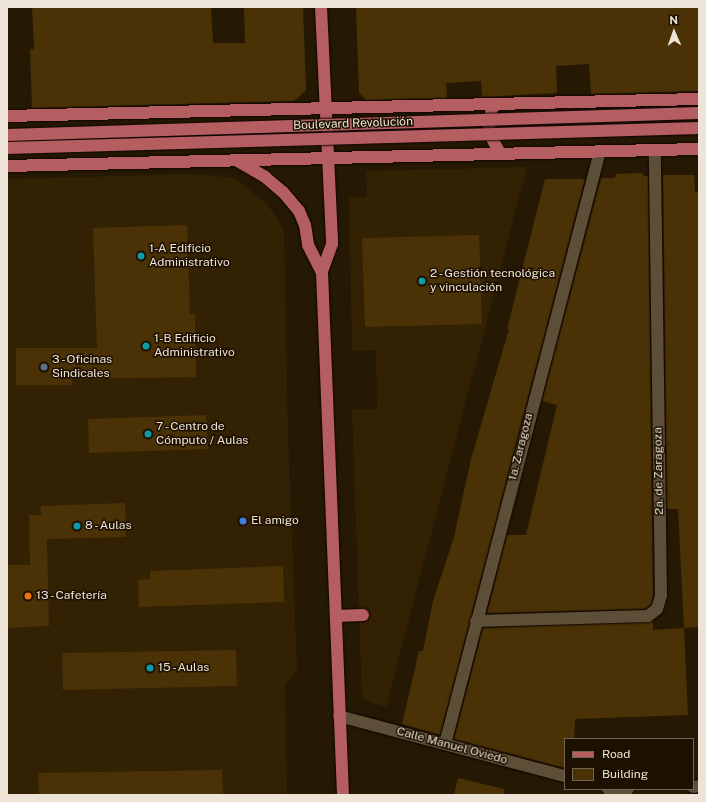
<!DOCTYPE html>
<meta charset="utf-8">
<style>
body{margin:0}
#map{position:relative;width:706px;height:802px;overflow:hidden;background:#261904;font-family:"Public Sans",sans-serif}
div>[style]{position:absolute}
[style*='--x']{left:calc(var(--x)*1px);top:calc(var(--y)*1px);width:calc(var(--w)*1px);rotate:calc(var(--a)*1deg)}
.built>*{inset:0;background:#322103}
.building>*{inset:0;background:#4a3206}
.roads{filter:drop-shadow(0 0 1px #0f0400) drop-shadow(0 0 1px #0f0400)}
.minor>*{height:12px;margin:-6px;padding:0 6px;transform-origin:6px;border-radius:6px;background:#5d4e37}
.major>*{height:12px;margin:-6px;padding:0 6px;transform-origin:6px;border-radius:6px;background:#b55e62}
.bridges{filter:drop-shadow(0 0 1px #0f0400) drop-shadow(0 0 1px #0f0400)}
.major-bridge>*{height:12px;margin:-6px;padding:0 6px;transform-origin:6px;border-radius:6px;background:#b55e62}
.dots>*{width:11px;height:11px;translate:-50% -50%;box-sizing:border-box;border:2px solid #1d1000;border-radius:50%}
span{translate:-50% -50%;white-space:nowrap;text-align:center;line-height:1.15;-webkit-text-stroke:3px #1d1000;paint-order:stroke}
.street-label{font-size:12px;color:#ede4d7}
.poi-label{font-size:12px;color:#ede4d7}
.left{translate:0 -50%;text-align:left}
.frame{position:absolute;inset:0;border:8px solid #ede4d7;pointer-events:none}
.legend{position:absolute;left:564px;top:738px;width:130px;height:52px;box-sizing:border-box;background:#1d1000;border:1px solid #706556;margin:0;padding:5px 7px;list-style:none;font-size:12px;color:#ede4d7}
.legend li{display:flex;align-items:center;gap:8px;height:20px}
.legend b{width:20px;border:1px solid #706556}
.north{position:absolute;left:654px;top:12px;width:40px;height:40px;-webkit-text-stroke:3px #1d1000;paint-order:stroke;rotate:358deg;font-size:11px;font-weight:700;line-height:16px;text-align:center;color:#ede4d7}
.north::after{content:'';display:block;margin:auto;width:14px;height:18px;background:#ede4d7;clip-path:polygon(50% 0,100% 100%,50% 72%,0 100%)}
</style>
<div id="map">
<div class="built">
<div style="clip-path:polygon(527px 167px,386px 707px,362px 699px,352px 409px,377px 409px,376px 350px,352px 351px,349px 198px,367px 197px,366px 171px)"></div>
<div style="clip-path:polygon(193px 174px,235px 178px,267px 204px,284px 229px,288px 435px,297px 670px,285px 685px,287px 795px,7px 795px,7px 179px)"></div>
</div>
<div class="building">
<div style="clip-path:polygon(32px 7px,211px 7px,213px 43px,245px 43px,244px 7px,303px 7px,306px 90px,294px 101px,32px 108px,30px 49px,34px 49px)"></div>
<div style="clip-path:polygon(356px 7px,699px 7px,699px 91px,591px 94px,589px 64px,556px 66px,557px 93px,482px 97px,481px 81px,446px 83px,447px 98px,366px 100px,359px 92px)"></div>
<div style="clip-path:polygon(643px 173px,643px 176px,648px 176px,653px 595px,651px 605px,645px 609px,487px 613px,507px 535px,526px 535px,557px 405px,542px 401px,601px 178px,615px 178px,616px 174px)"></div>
<div style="clip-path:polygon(663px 175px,694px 175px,695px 192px,699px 192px,699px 627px,684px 628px,678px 509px,667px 509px)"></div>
<div style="clip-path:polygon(545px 179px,585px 179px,440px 735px,402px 724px,419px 651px,423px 651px,433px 601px,454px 537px,471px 459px,509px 329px,507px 329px)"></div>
<div style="clip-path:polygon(187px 225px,190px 314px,195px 314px,196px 377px,72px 379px,72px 385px,16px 385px,16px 348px,97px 348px,93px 228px)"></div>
<div style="clip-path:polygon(479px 235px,482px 324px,365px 327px,362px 238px)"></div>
<div style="clip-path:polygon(206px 415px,208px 449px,89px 453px,88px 419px)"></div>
<div style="clip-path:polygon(125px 503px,126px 537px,47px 539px,49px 626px,7px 628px,7px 565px,30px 565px,29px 515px,41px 515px,41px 506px)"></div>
<div style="clip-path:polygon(283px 566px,284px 602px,139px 607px,138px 580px,150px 579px,150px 571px)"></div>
<div style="clip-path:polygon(653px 621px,653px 630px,684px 628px,688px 715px,575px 719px,574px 739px,565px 739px,565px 768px,454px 739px,483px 628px)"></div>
<div style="clip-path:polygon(236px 650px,237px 686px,63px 690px,62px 653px)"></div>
<div style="clip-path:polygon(222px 770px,223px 795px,39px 795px,38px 773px)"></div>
<div style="clip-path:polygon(458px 778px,504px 789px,504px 795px,454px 795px)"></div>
</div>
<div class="roads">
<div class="minor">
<div style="--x:476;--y:621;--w:172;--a:-1.7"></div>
<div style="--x:648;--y:616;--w:11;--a:-38"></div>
<div style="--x:657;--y:609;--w:14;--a:-73"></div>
<div style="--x:661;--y:596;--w:446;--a:-90.8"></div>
<div style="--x:339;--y:716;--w:234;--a:14.9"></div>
<div style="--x:445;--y:744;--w:613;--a:-75.35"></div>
<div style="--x:693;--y:787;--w:6;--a:-9"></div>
<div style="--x:608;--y:789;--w:20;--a:0"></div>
</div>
<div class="major">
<div style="--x:321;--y:7;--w:237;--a:87.3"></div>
<div style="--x:332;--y:244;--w:30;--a:110"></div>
<div style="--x:322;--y:272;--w:523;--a:87.7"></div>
<div style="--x:499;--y:104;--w:8;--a:157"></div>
<div style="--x:492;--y:107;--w:18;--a:99"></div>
<div style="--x:489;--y:125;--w:10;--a:84"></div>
<div style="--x:490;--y:135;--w:21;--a:61"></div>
<div style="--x:7;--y:116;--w:692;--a:-1.41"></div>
<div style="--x:236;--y:160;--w:34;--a:30"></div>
<div style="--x:265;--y:177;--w:23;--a:40"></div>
<div style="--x:283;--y:192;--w:25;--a:50"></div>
<div style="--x:299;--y:211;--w:15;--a:67"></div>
<div style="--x:305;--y:225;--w:20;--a:81"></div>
<div style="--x:308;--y:245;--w:30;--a:63"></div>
<div style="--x:7;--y:166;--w:692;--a:-1.41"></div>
<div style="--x:336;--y:616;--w:27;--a:-2"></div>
</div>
</div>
<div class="bridges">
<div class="major-bridge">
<div style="--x:7;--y:135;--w:692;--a:-1.82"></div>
<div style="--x:7;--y:148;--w:692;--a:-1.66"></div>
</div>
</div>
<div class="dots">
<div style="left:141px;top:256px;background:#0f9aa8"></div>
<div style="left:422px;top:281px;background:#0f9aa8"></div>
<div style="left:146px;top:346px;background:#0f9aa8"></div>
<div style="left:44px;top:367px;background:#5c6f8a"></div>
<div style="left:148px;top:434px;background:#0f9aa8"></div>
<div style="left:243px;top:521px;background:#3f7fe0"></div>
<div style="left:77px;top:526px;background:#0f9aa8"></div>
<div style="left:28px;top:596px;background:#e8710a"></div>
<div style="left:150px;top:668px;background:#0f9aa8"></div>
</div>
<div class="street-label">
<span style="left:353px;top:124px;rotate:-2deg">Boulevard Revolución</span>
<span style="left:521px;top:447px;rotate:-76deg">1a. Zaragoza</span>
<span style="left:659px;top:471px;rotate:-91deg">2a. de Zaragoza</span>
<span style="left:452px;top:746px;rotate:15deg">Calle Manuel Oviedo</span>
</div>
<div class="poi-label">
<span class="left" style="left:149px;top:256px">1-A Edificio<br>Administrativo</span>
<span class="left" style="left:430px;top:281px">2 - Gestión tecnológica<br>y vinculación</span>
<span class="left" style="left:154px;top:346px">1-B Edificio<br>Administrativo</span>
<span class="left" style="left:52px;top:367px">3 - Oficinas<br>Sindicales</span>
<span class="left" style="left:156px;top:434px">7 - Centro de<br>Cómputo / Aulas</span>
<span class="left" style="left:251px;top:521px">El amigo</span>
<span class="left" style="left:85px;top:526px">8 - Aulas</span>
<span class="left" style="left:36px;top:596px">13 - Cafetería</span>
<span class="left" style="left:158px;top:668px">15 - Aulas</span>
</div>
<div class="frame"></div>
<ul class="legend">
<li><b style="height:5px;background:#b55e62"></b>Road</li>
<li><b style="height:11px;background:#4a3206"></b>Building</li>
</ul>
<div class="north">N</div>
</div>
